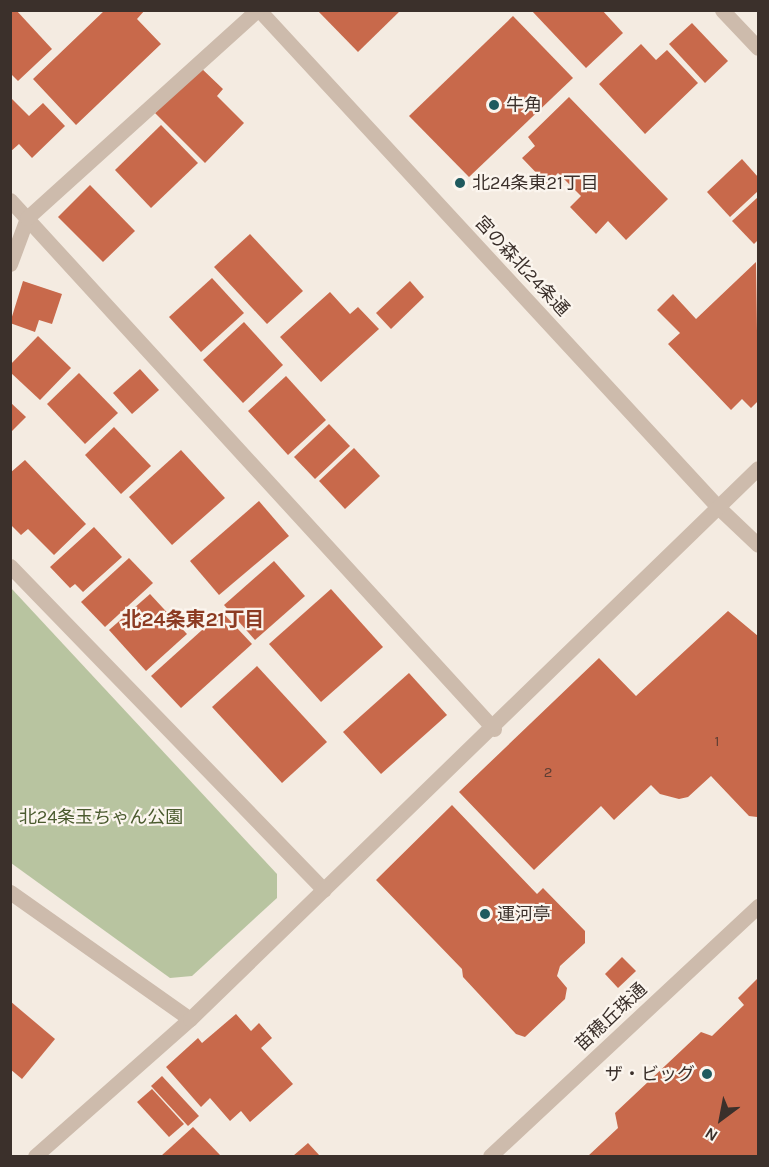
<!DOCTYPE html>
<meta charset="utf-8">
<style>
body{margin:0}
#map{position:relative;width:769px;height:1167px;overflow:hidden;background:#f4ebe1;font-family:Karla,"Noto Sans JP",sans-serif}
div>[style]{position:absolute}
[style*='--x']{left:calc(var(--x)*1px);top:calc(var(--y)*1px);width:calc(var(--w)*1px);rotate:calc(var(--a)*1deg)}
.green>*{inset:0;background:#b8c4a0}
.building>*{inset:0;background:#c8694b}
.minor>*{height:15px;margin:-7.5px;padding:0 7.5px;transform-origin:7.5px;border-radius:7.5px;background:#cdbbac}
.dots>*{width:16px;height:16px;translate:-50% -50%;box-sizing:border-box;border:3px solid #fbf5ee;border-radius:50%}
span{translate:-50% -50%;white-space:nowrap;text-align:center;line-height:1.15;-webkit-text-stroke:4.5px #fbf5ee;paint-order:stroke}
.number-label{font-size:15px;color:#5e3e33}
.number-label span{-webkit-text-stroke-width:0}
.poi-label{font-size:18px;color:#3b302b}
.left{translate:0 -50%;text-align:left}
.right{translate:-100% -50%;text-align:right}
.street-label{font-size:18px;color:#3b302b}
.park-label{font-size:18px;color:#4a5a2e}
.neighbourhood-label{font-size:20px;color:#8c3b22;font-weight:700}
.frame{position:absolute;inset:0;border:12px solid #3b302b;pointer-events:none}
.north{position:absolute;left:691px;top:1089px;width:60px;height:60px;-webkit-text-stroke:4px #fbf5ee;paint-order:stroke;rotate:212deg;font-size:16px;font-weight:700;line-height:24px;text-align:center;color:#3b302b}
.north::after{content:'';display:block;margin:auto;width:21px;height:27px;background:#3b302b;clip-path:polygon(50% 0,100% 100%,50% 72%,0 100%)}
</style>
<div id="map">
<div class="green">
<div style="clip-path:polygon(11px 588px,277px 874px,277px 898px,192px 976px,170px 978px,11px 863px)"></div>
</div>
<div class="building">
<div style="clip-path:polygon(10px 10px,16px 10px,52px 49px,18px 81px,10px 73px)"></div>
<div style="clip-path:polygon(105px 10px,145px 10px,137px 19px,161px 44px,76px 125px,33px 79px)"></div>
<div style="clip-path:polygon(317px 10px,401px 10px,358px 52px)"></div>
<div style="clip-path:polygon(531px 10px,602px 10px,623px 33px,586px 68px)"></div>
<div style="clip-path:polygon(513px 16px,573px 78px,469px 177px,409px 116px)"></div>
<div style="clip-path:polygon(692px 23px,728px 61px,705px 83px,669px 44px)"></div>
<div style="clip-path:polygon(641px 44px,656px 60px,667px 50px,698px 83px,645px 134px,599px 84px)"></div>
<div style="clip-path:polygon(200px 67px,223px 89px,217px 96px,244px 123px,205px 163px,155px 113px)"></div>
<div style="clip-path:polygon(10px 97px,29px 116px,43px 103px,65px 126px,32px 158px,19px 144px,10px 152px)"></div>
<div style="clip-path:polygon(569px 97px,668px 199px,626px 240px,608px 221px,596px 234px,570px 207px,581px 196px,558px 173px,547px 184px,522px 158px,535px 146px,528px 137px)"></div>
<div style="clip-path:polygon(161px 125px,198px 163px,151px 208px,115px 170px)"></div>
<div style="clip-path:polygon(742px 159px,758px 177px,758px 191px,730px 217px,707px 192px)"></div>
<div style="clip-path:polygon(90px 185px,135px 231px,103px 262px,58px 217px)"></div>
<div style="clip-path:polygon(758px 197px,758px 240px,754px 244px,732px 221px)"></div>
<div style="clip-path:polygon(250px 234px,303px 291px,267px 324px,214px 267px)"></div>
<div style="clip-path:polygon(756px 262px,758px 401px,751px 408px,742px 399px,731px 410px,668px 344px,680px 333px,657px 310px,673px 294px,696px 319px)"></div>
<div style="clip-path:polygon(212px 278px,244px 313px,201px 352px,169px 317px)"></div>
<div style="clip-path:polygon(23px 281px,62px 294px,52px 324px,39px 320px,35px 332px,10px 323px)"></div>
<div style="clip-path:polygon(410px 281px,424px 297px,391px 329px,376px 313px)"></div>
<div style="clip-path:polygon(330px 292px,350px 314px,358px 307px,379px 329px,321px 382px,280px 337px)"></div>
<div style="clip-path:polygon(244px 322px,283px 365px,243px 403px,203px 360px)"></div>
<div style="clip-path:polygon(38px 336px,71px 368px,40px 400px,10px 372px,10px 365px)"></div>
<div style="clip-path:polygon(140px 369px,159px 390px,132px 414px,113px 393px)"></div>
<div style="clip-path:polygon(79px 373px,118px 413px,85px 444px,47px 404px)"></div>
<div style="clip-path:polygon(286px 376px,326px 420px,288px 455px,248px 411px)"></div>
<div style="clip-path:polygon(10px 402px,26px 417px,10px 433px)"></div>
<div style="clip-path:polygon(329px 424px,350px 446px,315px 479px,294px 457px)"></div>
<div style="clip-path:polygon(114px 427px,151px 466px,121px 494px,85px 455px)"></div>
<div style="clip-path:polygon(354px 448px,380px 476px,345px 509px,319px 481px)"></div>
<div style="clip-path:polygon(181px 450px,225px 498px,172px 545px,129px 497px)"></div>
<div style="clip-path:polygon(25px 460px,86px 524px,54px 555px,28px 529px,21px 535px,10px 524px,10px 473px)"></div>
<div style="clip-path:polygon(259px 501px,289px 536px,219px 595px,190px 561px)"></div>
<div style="clip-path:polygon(94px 527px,122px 557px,83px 592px,75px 584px,70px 588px,50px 567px)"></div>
<div style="clip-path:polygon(129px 558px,153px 583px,105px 627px,81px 602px)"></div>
<div style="clip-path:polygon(274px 561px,305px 596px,255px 640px,224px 605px)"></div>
<div style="clip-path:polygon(331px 589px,383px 647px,321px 702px,269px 644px)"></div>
<div style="clip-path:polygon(150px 594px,187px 634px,146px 671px,109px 630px)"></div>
<div style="clip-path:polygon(728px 611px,758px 636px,757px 817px,749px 816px,711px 776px,688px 797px,679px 799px,660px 794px,651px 785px,614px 820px,601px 806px,534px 870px,459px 792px,599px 658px,636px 696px)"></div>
<div style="clip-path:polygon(222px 612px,252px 644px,181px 708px,151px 676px)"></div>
<div style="clip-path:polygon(257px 666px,327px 742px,282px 783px,212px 707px)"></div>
<div style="clip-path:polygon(409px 673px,447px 715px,381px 774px,343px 732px)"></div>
<div style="clip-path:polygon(452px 805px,537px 894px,543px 888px,585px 931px,585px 943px,560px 966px,557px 976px,567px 988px,565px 999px,525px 1037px,516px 1034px,463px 977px,462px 969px,376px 880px)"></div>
<div style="clip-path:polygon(622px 957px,636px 971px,618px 988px,605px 974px)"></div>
<div style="clip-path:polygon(758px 978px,758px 1156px,588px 1156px,618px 1128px,615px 1113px,701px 1032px,712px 1036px,744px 1005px,738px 998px)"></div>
<div style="clip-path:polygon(10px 1001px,55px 1039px,22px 1079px,10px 1069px)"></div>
<div style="clip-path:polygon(236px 1014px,251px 1031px,259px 1023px,272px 1038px,261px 1048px,293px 1084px,250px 1122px,241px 1111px,230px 1121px,210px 1098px,201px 1107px,166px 1067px,198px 1038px,202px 1043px)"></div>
<div style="clip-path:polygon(162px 1076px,199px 1116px,188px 1126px,151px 1086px)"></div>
<div style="clip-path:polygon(152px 1089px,184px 1124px,169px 1137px,137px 1102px)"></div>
<div style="clip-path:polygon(193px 1127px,221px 1156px,161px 1156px)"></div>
<div style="clip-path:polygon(308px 1143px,320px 1156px,293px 1156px)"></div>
</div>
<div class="minor">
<div style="--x:259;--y:10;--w:677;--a:47.28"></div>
<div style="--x:718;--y:507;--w:55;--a:43.5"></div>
<div style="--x:722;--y:10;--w:52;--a:46.5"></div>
<div style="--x:10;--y:200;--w:717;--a:47.54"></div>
<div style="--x:10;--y:264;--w:49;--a:-69.7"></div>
<div style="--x:27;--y:218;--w:310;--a:-42.1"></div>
<div style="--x:10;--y:566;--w:451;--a:45.9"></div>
<div style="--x:10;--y:892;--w:220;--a:35.2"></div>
<div style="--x:35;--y:1156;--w:207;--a:-41.5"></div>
<div style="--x:190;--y:1019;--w:791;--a:-44.13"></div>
<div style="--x:490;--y:1156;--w:367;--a:-43"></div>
</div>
<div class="dots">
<div style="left:494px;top:105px;background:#1f5a5e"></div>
<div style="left:460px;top:183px;background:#1f5a5e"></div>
<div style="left:485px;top:914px;background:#1f5a5e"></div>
<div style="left:707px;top:1074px;background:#1f5a5e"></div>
</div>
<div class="number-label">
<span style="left:717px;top:742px">1</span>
<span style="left:548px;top:773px">2</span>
</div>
<div class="poi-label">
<span class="left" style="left:506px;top:105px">牛角</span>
<span class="left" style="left:472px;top:183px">北24条東21丁目</span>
<span class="left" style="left:497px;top:914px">運河亭</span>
<span class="right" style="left:695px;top:1074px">ザ・ビッグ</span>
</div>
<div class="street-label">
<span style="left:522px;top:266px;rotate:47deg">宮の森北24条通</span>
<span style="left:611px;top:1017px;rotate:-43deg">苗穂丘珠通</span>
</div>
<div class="park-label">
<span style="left:101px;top:817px">北24条玉ちゃん公園</span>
</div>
<div class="neighbourhood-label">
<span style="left:193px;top:619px">北24条東21丁目</span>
</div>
<div class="frame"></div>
<div class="north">N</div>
</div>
